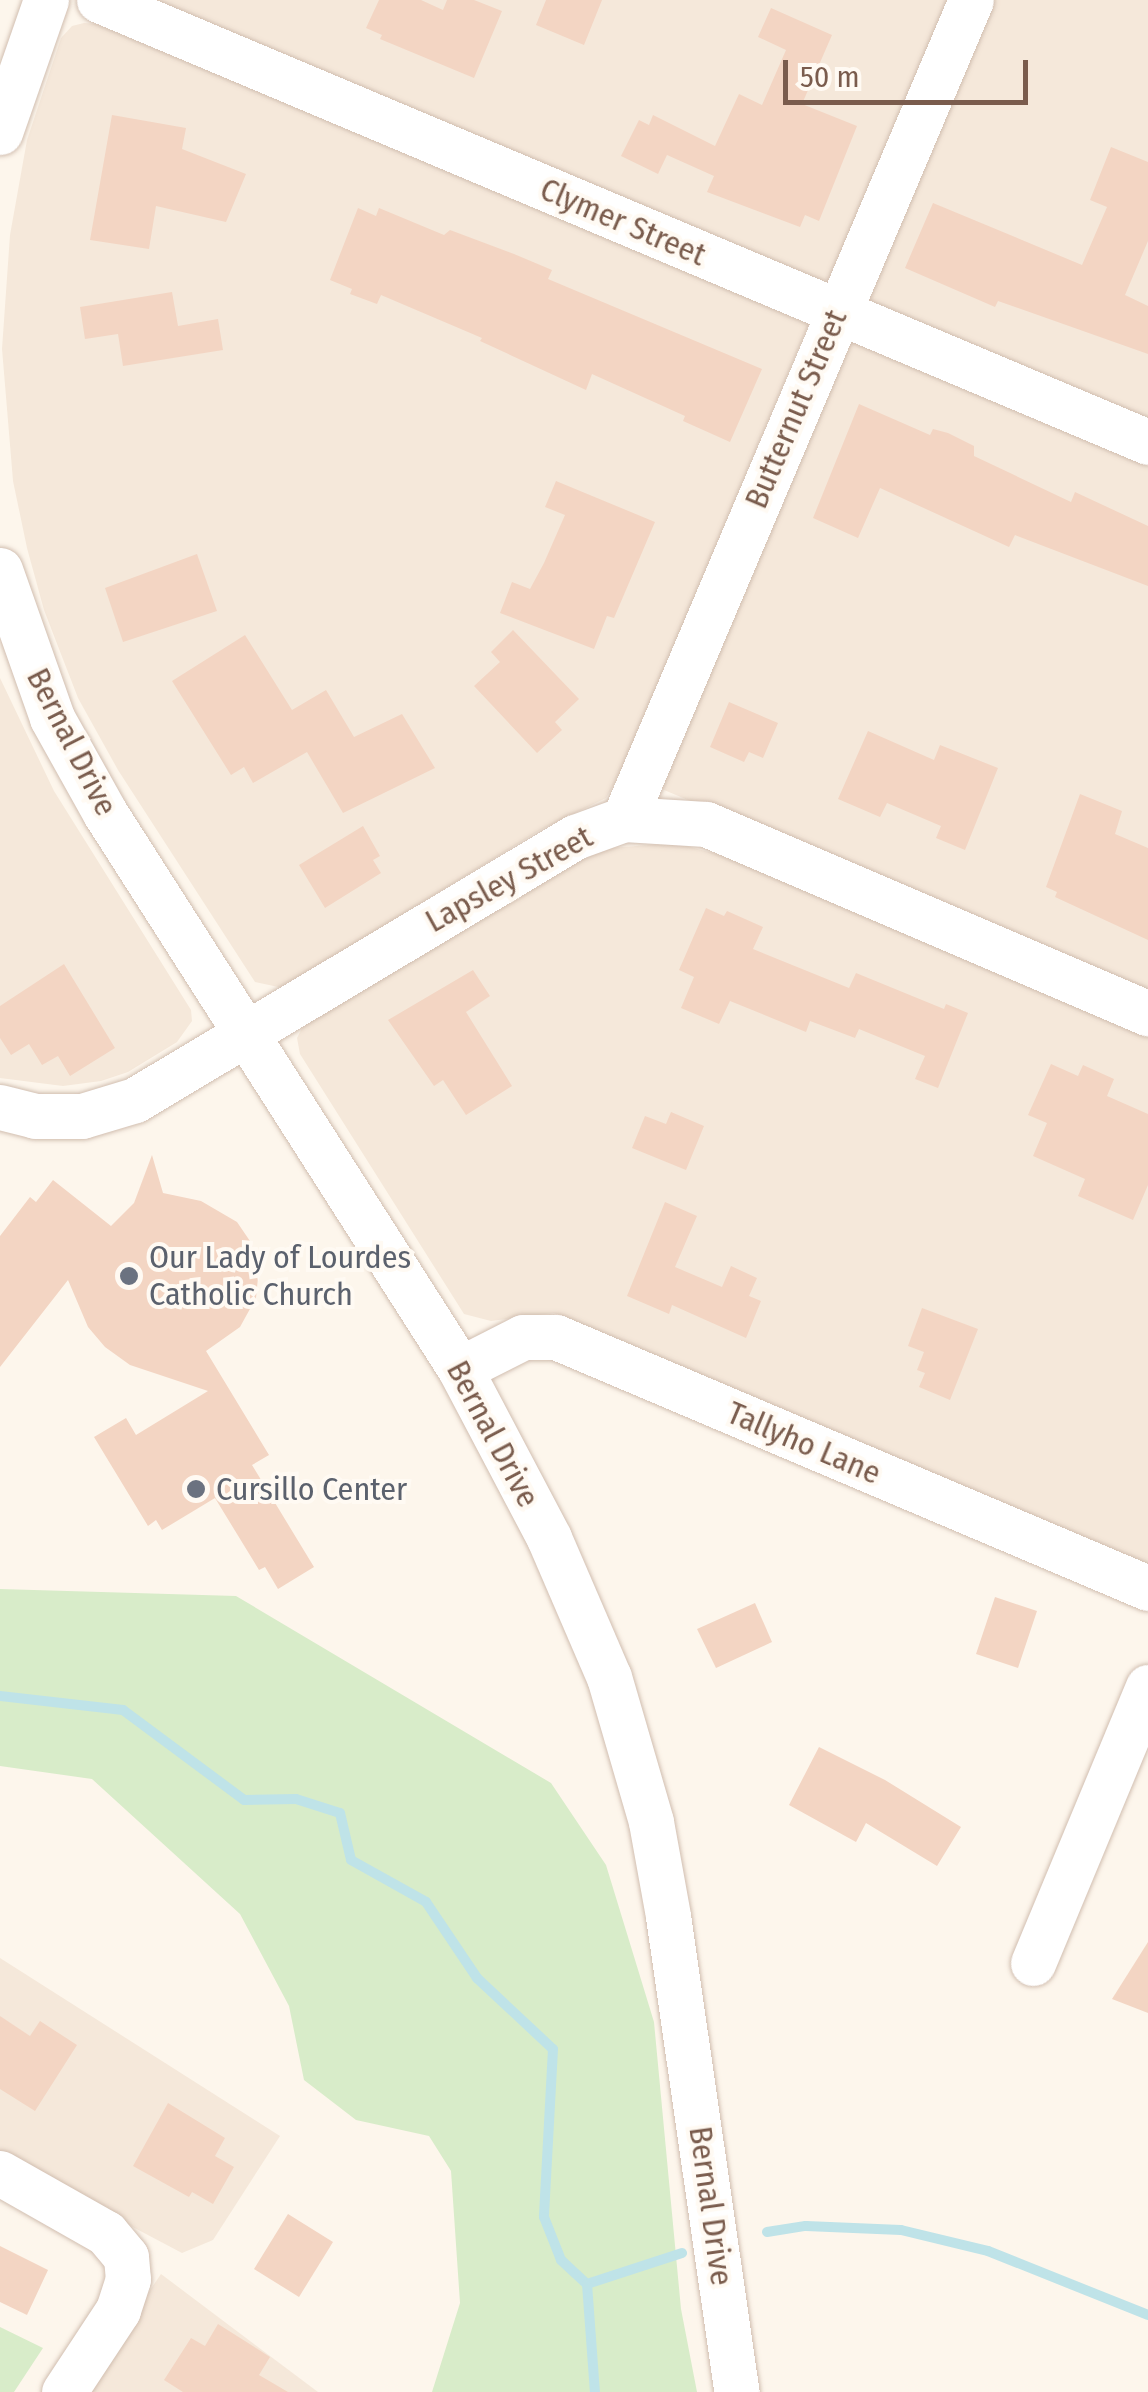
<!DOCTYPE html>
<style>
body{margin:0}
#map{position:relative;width:1148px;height:2392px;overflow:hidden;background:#fdf6ec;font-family:"Fira Sans Condensed",sans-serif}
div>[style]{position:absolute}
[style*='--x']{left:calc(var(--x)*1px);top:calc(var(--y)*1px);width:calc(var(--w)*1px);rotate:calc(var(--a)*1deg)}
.residential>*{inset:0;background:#f5e8da}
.green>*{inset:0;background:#d8ecc9}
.stream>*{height:10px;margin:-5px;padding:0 5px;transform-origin:5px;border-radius:5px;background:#bfe3e8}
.building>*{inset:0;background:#f3d5c3}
.roads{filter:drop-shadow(0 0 2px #d1beb0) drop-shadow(0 0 2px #d1beb0)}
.minor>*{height:45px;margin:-22.5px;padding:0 22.5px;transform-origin:22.5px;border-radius:22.5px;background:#fff}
.dots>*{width:28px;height:28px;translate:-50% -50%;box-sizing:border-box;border:5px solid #fffaf3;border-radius:50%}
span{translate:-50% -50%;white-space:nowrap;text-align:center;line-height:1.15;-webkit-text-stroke:8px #fffaf3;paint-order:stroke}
.street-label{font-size:32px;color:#7a5c4d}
.worship-label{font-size:32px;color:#5b616d}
.left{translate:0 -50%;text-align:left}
.scale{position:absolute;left:783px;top:60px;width:245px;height:45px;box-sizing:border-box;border:5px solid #7a5c4d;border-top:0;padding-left:12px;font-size:30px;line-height:35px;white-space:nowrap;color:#7a5c4d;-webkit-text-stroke:8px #fffaf3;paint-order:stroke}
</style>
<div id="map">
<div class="residential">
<div style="clip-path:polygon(146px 0,954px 0,829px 280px,812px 281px)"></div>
<div style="clip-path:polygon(990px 0,1148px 0,1148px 423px,861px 302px)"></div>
<div style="clip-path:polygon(84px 23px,96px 24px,810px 321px,622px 771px,606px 798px,540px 830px,283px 988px,255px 982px,118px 770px,78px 698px,44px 610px,27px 548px,13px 481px,2px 349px,10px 235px,27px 140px,61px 38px,72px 26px)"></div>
<div style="clip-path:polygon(847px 339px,1148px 466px,1148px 994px,657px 787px)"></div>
<div style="clip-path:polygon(0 678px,54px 791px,191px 1010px,192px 1021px,177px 1042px,128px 1072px,101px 1081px,63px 1086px,0 1078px)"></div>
<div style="clip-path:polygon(675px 843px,739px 860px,1148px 1036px,1148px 1576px,554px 1313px,491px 1321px,464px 1314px,300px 1054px,297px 1038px,303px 1026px,597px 849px)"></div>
<div style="clip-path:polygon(0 1958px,280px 2136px,213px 2240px,182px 2253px,0 2157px)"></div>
<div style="clip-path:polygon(161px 2274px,318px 2392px,81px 2392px)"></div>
</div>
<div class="green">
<div style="clip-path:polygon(0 1589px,236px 1596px,551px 1783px,606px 1865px,654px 2022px,681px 2309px,697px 2392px,432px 2392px,460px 2303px,451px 2171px,429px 2136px,356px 2120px,304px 2080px,289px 2006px,240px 1914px,92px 1779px,0 1766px)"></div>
<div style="clip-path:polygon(0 2327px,43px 2348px,14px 2392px,0 2392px)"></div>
</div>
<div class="stream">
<div style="--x:0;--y:1696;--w:124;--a:6.5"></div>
<div style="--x:123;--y:1710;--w:151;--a:36.6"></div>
<div style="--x:244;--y:1800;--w:52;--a:-1.1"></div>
<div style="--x:296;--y:1799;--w:46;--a:17.7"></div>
<div style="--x:340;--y:1813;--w:48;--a:76.8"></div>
<div style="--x:351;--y:1860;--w:86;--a:29.2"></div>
<div style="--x:426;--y:1902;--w:92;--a:56.1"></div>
<div style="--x:477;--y:1978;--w:104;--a:43.1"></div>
<div style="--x:553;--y:2049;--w:168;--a:93.1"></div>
<div style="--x:544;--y:2217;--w:46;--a:68.4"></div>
<div style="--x:561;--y:2260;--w:35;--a:43"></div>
<div style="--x:587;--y:2284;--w:100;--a:-18.1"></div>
<div style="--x:767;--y:2232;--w:39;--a:-9"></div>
<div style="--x:806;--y:2226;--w:95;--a:2.4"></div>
<div style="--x:901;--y:2230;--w:89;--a:13.6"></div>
<div style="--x:988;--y:2251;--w:172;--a:21.8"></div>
<div style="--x:587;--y:2284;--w:108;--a:85.8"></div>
</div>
<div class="building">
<div style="clip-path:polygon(379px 0,421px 0,443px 10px,447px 0,474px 0,502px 11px,474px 78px,380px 39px,382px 35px,366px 28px)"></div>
<div style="clip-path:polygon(546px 0,602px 0,584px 45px,536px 25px)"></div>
<div style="clip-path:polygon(771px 8px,832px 35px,802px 104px,857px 126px,819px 221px,805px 215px,800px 227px,707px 192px,714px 176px,667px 155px,658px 174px,621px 156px,639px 120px,649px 125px,653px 115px,715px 146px,739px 94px,762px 105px,786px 50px,758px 37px)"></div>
<div style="clip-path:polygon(112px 115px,186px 128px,182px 149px,246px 174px,226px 222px,156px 206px,149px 249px,90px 240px)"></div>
<div style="clip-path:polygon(1111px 147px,1148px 162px,1148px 241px,1125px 295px,1148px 306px,1148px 354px,998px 301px,995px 307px,905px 268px,933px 203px,1082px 265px,1107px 207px,1090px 200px)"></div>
<div style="clip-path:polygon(358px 208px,376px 216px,379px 208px,444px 235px,450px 230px,514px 254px,552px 270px,548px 279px,762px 369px,730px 442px,683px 421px,685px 416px,592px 374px,586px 390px,480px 341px,482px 338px,381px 295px,377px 304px,350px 294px,352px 289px,330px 280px)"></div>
<div style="clip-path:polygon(172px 292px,178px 326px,218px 319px,223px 350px,123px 366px,118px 334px,85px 339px,80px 307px)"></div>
<div style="clip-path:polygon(859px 404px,930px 435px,933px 429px,948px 433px,974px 446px,974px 456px,1071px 502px,1075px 492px,1148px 526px,1148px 586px,1015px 535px,1009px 547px,880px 488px,858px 538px,813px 518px)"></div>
<div style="clip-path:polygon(556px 481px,655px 522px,614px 618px,607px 616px,594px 649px,500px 613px,512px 582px,530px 589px,544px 563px,565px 515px,545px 507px)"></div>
<div style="clip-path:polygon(197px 554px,217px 611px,123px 642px,105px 588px)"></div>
<div style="clip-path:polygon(513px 630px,579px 699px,555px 722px,562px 730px,537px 753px,474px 686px,500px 662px,491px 652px)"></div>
<div style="clip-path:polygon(245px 635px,292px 710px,326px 690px,354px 737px,402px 714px,435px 768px,343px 813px,307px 752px,253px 783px,244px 767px,231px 775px,172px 681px)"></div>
<div style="clip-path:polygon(729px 702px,778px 723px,763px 758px,749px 752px,744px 762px,710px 747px)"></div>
<div style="clip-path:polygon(868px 731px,934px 760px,940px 745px,998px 768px,965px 850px,936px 838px,941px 826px,887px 803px,880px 817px,838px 799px)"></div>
<div style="clip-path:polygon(1080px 794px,1122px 811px,1115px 834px,1148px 848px,1148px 940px,1055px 897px,1057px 892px,1046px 887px)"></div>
<div style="clip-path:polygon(363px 826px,380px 856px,373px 860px,381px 873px,325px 908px,299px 865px)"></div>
<div style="clip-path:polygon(706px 908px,724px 916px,727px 911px,763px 927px,753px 949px,849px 988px,856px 973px,944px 1009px,946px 1004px,968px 1013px,938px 1088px,915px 1079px,925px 1056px,859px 1029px,855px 1038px,810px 1021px,806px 1032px,730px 1001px,719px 1024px,681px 1008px,694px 977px,679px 970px)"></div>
<div style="clip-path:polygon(64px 964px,115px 1048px,70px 1076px,58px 1056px,42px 1065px,29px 1044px,11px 1055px,0 1038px,0 1006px)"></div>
<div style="clip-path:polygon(473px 970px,490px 996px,466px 1012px,512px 1086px,466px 1115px,443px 1080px,434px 1086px,388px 1020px)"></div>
<div style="clip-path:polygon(1051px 1064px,1078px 1076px,1083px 1065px,1114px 1079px,1107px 1096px,1148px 1114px,1148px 1185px,1133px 1220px,1078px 1196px,1085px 1179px,1033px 1156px,1047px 1123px,1028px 1115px)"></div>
<div style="clip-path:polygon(671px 1112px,704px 1126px,686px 1170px,632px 1148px,645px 1116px,666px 1124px)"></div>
<div style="clip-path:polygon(152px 1155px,163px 1193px,201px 1201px,237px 1222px,252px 1244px,259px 1267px,256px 1298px,240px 1327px,206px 1351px,269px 1455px,252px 1465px,314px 1567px,278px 1589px,265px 1567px,259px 1570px,215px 1498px,162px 1530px,156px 1520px,148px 1526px,94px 1437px,126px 1418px,136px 1435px,208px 1391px,130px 1365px,105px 1347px,88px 1327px,68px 1280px,0 1367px,0 1236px,30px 1197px,36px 1202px,53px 1180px,111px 1226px,134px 1203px)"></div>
<div style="clip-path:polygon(665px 1202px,697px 1216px,675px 1267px,722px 1287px,731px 1266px,757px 1278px,749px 1296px,761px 1301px,746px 1338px,672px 1305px,669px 1314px,627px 1296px)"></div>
<div style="clip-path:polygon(922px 1308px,978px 1329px,950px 1400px,919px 1387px,925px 1373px,917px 1370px,924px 1352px,908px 1346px)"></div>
<div style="clip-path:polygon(995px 1597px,1037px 1611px,1018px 1668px,976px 1654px)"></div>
<div style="clip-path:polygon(755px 1603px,772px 1642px,716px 1668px,697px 1629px)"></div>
<div style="clip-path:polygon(819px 1747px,885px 1780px,961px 1827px,937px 1866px,866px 1823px,856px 1842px,789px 1805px)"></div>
<div style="clip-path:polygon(1148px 1942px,1148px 2013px,1112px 1999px)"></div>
<div style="clip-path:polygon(0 2016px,30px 2036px,40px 2021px,77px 2045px,35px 2111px,0 2089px)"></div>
<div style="clip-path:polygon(168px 2103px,225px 2138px,215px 2156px,234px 2167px,213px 2204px,192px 2192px,189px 2197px,133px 2166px)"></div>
<div style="clip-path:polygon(288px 2214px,333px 2242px,299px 2297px,254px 2269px)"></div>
<div style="clip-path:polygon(0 2246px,48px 2270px,27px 2315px,0 2302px)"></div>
<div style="clip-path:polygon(218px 2324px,270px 2357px,259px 2375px,288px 2392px,183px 2392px,164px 2380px,191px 2338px,205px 2346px)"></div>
</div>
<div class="roads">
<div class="minor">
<div style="--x:99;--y:0;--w:1138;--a:22.85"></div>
<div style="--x:0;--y:132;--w:140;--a:-70.8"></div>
<div style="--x:0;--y:570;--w:157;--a:70.6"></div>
<div style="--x:52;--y:718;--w:109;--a:60.8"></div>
<div style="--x:105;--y:813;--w:660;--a:57.44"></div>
<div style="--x:460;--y:1369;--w:191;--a:62.2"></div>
<div style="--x:549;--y:1538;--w:151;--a:66.7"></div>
<div style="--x:609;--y:1677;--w:151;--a:73.8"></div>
<div style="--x:651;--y:1822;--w:96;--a:79.7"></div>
<div style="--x:668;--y:1916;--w:481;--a:81.8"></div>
<div style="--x:624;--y:819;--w:889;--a:-67.04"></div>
<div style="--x:0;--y:1107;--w:36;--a:14"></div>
<div style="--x:35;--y:1116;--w:47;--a:0"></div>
<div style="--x:82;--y:1116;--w:55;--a:-16.8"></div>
<div style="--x:135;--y:1100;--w:513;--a:-30.87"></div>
<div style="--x:575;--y:837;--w:52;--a:-20.2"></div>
<div style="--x:624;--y:819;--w:82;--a:3.5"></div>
<div style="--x:706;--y:824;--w:481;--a:23.2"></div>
<div style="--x:460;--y:1369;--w:71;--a:-26.9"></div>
<div style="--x:523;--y:1337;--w:33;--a:0"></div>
<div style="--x:556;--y:1337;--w:643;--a:22.98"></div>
<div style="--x:1033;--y:1963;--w:299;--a:-67.4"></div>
<div style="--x:0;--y:2173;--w:122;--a:29.5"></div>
<div style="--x:106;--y:2233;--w:31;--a:50"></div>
<div style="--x:126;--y:2257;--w:22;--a:85"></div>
<div style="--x:128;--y:2279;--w:33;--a:108"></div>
<div style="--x:118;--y:2310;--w:98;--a:123.4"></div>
</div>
</div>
<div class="dots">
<div style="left:129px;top:1276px;background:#6b7280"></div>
<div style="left:196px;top:1489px;background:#6b7280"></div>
</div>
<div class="street-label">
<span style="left:623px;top:222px;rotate:23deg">Clymer Street</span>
<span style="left:796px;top:409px;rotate:-67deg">Butternut Street</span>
<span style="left:72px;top:742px;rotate:63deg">Bernal Drive</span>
<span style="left:509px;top:879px;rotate:-29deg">Lapsley Street</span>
<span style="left:493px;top:1434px;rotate:62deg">Bernal Drive</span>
<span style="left:804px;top:1443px;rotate:23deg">Tallyho Lane</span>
<span style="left:711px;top:2206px;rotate:82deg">Bernal Drive</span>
</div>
<div class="worship-label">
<span class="left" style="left:149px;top:1276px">Our Lady of Lourdes<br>Catholic Church</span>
<span class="left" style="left:216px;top:1489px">Cursillo Center</span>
</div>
<div class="scale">50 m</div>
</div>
